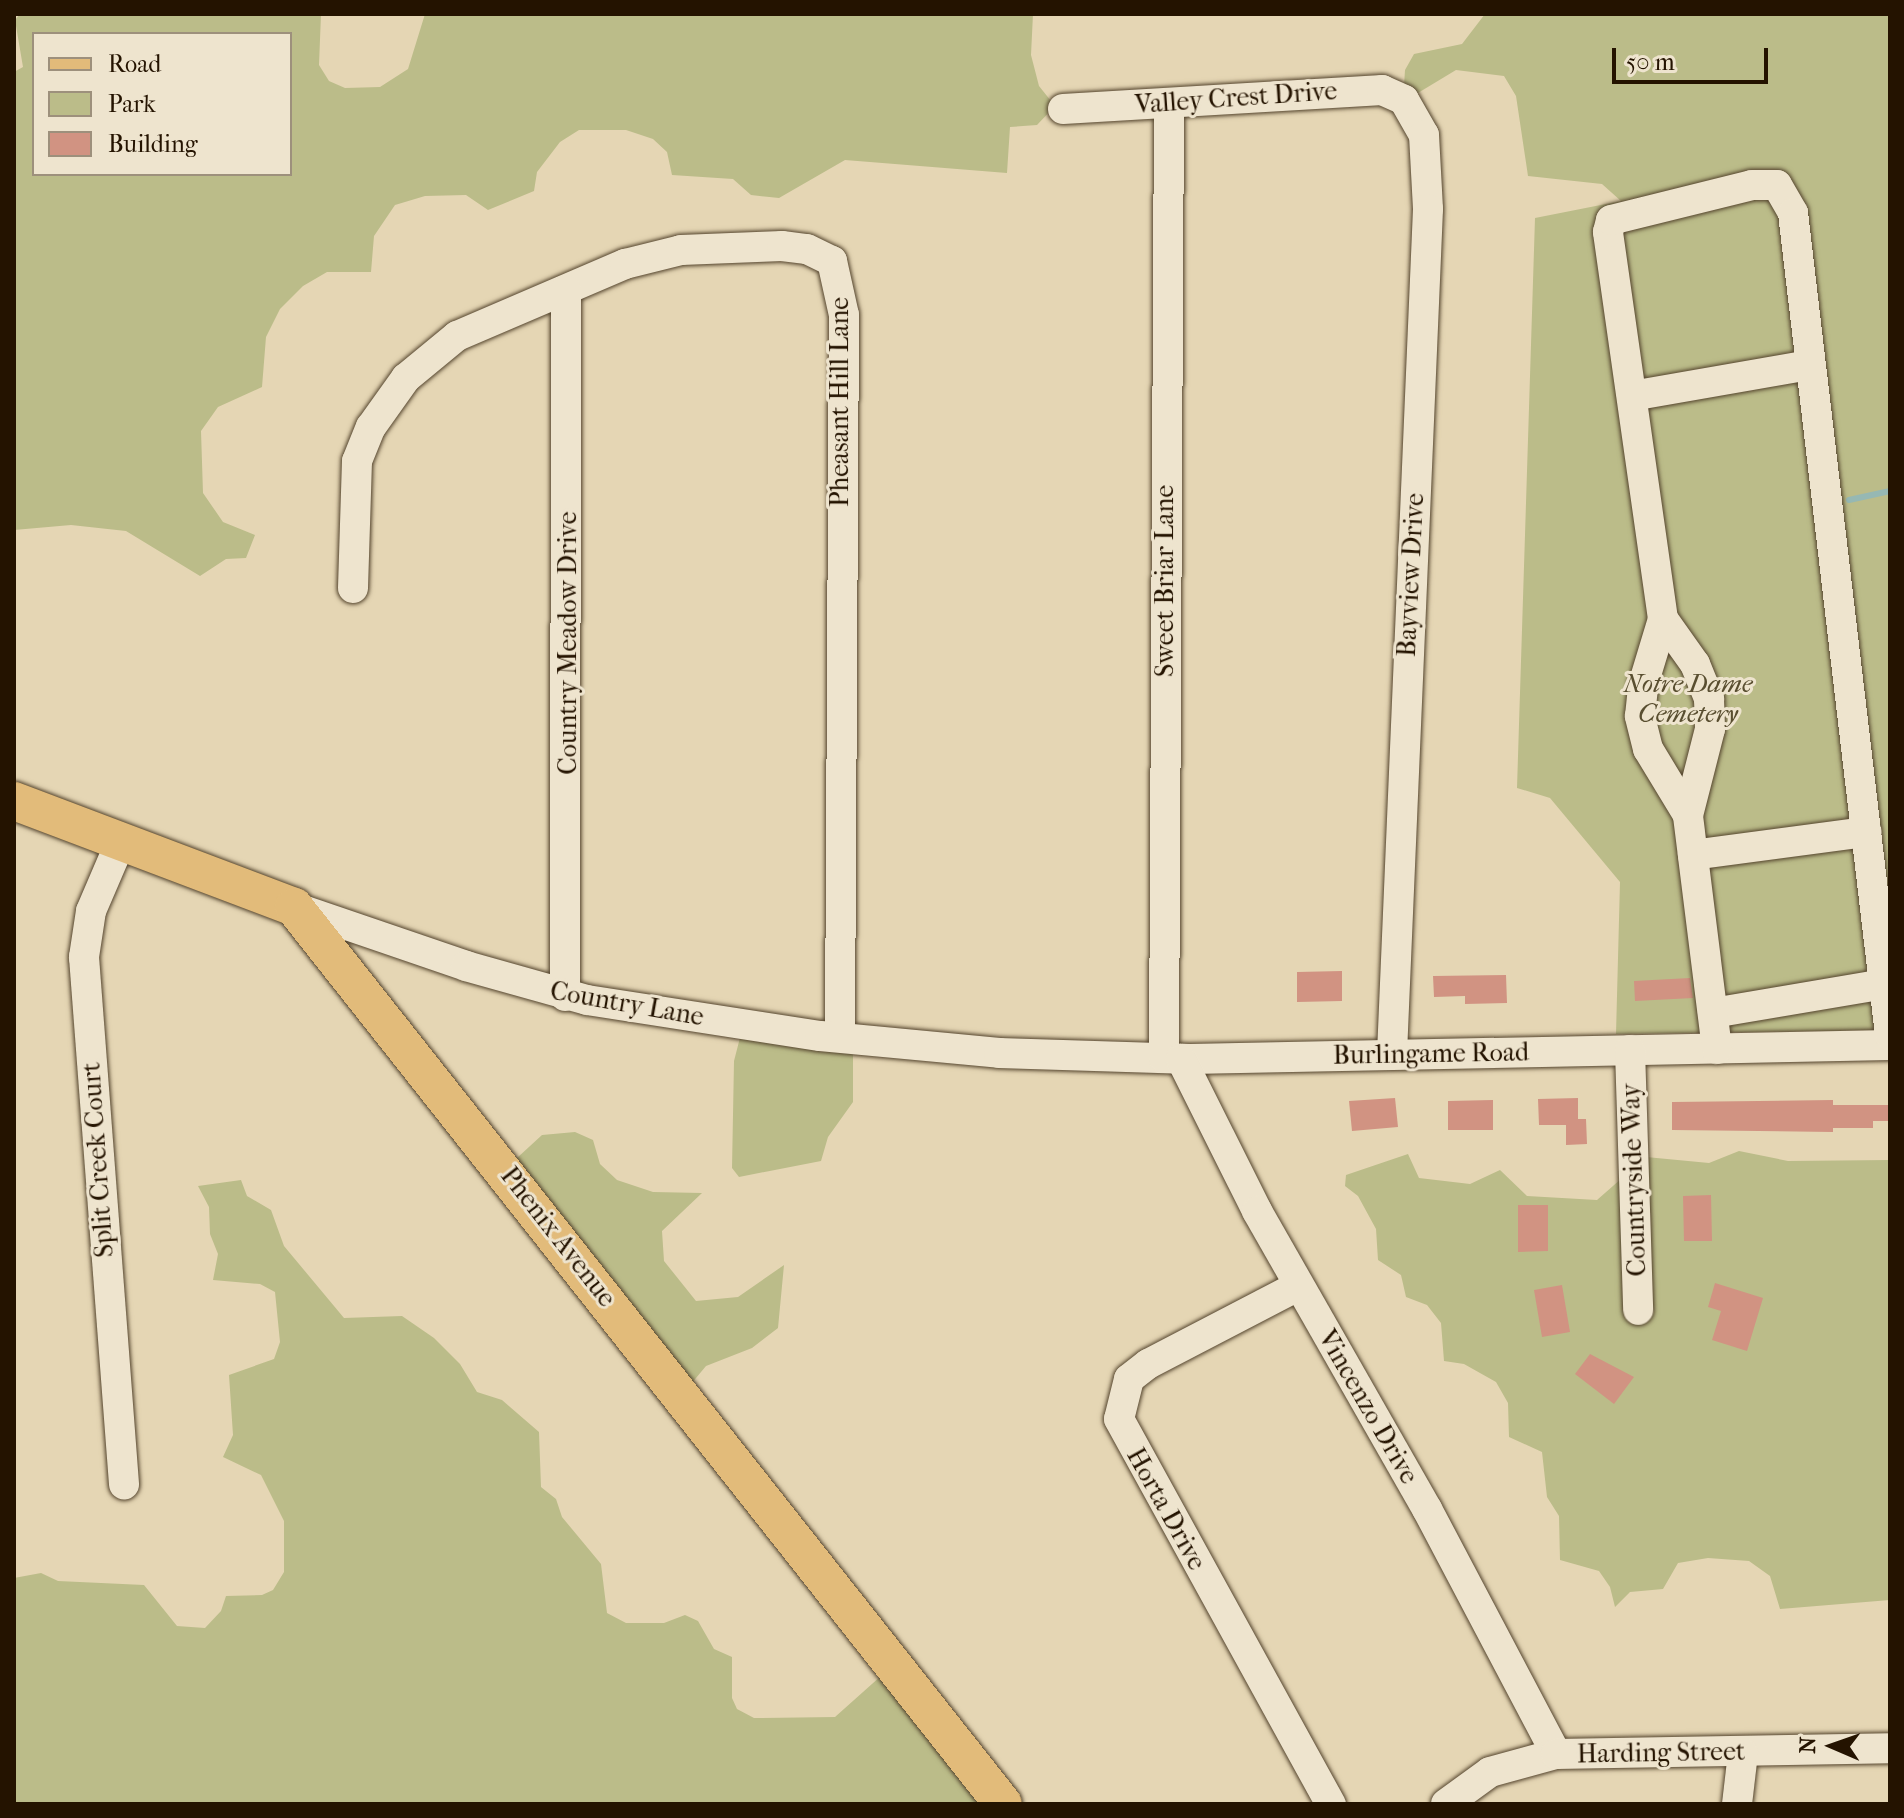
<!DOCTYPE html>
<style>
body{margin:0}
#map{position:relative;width:1904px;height:1818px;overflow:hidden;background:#e5d6b4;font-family:"IM FELL French Canon",serif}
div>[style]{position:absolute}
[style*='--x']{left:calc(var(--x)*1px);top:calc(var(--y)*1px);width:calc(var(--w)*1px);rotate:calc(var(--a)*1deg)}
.green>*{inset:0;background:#bbbc89}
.stream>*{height:6px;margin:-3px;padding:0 3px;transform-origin:3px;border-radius:3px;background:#96b8b3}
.building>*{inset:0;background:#d19382}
.roads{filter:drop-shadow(0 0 2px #54442d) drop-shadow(0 0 2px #54442d)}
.minor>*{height:30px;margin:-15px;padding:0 15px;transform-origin:15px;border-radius:15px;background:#eee4ce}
.major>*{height:38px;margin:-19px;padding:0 19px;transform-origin:19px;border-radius:19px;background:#e2bb7a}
span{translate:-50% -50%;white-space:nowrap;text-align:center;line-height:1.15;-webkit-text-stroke:6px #eee4ce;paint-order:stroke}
.street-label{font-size:26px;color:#241300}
.park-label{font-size:26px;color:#594e30;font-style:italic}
.frame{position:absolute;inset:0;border:16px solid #241300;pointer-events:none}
.legend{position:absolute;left:32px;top:32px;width:260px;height:144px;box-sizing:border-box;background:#eee4ce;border:2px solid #9d907c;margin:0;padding:10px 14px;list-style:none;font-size:24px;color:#241300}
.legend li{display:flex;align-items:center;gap:16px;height:40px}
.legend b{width:40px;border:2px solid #9d907c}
.north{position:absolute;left:1792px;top:1706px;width:80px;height:80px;-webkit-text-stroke:6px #eee4ce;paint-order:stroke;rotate:272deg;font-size:22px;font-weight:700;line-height:32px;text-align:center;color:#241300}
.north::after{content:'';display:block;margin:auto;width:28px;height:36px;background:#241300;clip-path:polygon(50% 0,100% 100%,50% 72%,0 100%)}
.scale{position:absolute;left:1612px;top:48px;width:156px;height:36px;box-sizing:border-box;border:4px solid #241300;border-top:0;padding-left:10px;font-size:24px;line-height:28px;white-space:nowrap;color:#241300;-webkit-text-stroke:6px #eee4ce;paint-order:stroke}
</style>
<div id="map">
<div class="green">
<div style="clip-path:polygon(evenodd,20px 14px,321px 14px,319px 65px,329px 81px,345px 88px,380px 87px,408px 69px,425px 14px,1033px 14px,1031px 55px,1039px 86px,1055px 106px,1037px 125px,1010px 127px,1007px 173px,845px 160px,779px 198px,751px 195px,733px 179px,672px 175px,667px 152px,653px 139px,626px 130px,579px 130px,560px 142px,537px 172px,534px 191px,488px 210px,466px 195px,425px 196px,395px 205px,374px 236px,371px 272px,327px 272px,303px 286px,280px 309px,266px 337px,262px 387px,218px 407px,201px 431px,203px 493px,223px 522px,255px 535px,246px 558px,226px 559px,200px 576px,126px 531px,71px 525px,14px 530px,14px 72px,23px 67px,15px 20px,20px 14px,34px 34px,290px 34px,290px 174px,34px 174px,34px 34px)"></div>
<div style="clip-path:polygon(1485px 14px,1890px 14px,1890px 1030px,1616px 1034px,1620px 882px,1550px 798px,1517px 788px,1535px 218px,1621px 201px,1602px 184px,1528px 176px,1516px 96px,1504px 76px,1456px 70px,1403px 102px,1405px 70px,1414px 54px,1462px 44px)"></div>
<div style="clip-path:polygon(743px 1026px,853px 1038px,853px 1102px,828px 1137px,821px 1161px,739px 1177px,732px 1168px,734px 1061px)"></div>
<div style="clip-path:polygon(575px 1132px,593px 1140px,600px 1164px,617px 1180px,653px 1192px,702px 1193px,662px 1231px,664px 1261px,696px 1301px,738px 1297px,784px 1265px,778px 1328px,752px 1348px,706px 1366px,681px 1396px,504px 1170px,542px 1135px)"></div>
<div style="clip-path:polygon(1739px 1151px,1788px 1161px,1890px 1160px,1890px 1600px,1780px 1609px,1770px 1576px,1749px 1561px,1708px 1558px,1678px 1563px,1663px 1589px,1630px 1592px,1615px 1607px,1610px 1587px,1599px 1571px,1560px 1560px,1559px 1516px,1547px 1497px,1542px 1452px,1509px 1437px,1508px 1403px,1496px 1382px,1464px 1364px,1444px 1361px,1441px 1323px,1427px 1305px,1406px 1297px,1401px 1275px,1378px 1260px,1376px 1229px,1358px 1196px,1345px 1186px,1346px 1175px,1408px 1154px,1419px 1178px,1470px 1184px,1500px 1170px,1527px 1196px,1597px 1200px,1646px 1157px,1709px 1163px)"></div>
<div style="clip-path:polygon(241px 1180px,247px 1196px,271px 1210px,284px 1246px,344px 1318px,402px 1316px,434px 1338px,460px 1364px,477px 1392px,502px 1400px,539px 1432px,541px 1487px,556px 1499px,562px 1517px,601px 1564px,607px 1613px,626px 1623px,664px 1623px,685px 1615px,698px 1621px,714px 1649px,732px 1657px,732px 1698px,737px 1709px,754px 1718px,835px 1717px,891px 1667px,1003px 1804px,14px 1804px,14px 1578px,41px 1573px,58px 1581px,144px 1585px,177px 1626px,205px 1628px,221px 1611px,226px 1596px,262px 1595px,273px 1590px,284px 1572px,284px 1521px,261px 1475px,223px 1457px,233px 1435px,229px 1375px,274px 1359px,280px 1342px,275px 1292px,260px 1284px,213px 1280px,218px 1254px,210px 1234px,209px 1207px,198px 1186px)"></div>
</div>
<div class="stream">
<div style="--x:1849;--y:500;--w:42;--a:-12.4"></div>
</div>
<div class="building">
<div style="clip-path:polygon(1342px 971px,1342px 1001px,1297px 1002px,1297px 972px)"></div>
<div style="clip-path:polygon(1506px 975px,1507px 1003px,1465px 1004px,1465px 996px,1434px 997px,1433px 976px)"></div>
<div style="clip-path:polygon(1690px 978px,1693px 998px,1635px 1001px,1634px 981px)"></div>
<div style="clip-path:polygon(1395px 1098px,1398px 1127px,1352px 1131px,1349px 1101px)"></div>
<div style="clip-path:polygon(1578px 1098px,1578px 1119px,1586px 1119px,1587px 1144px,1566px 1145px,1566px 1125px,1539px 1125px,1538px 1099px)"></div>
<div style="clip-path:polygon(1493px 1100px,1493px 1130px,1448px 1130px,1448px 1101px)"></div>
<div style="clip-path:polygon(1833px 1100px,1833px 1105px,1890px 1105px,1890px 1121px,1873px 1121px,1873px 1128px,1833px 1128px,1833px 1132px,1672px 1130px,1672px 1102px)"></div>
<div style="clip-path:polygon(1711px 1195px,1712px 1241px,1684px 1241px,1683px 1196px)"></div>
<div style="clip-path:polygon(1518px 1205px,1548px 1205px,1548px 1251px,1518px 1252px)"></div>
<div style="clip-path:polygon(1715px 1283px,1763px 1298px,1747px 1351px,1712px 1340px,1721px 1311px,1708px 1307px)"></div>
<div style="clip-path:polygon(1562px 1285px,1570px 1332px,1542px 1337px,1534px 1290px)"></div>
<div style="clip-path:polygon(1590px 1354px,1634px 1377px,1614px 1404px,1575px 1374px)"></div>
</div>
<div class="roads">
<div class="minor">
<div style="--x:1063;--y:109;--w:320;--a:-3.4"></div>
<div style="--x:1382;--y:90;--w:24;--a:24"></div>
<div style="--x:1404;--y:100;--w:40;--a:60.3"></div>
<div style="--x:1424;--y:135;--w:74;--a:86.9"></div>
<div style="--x:1428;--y:209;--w:846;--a:92.44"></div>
<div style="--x:1632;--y:396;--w:181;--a:-9.9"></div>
<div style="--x:353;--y:588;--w:127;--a:-88.2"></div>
<div style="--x:357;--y:461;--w:37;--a:-68"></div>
<div style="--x:371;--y:427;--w:60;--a:-54.5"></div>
<div style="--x:406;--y:378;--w:66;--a:-39.5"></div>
<div style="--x:457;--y:336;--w:183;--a:-23.2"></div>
<div style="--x:625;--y:264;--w:58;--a:-14"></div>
<div style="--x:681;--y:250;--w:101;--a:-2.3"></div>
<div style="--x:782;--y:246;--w:25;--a:7"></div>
<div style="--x:807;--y:249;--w:28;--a:26"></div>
<div style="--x:832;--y:261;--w:55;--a:77.5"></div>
<div style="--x:844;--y:315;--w:722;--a:90.32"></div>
<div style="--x:1663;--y:619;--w:55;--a:54.6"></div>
<div style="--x:1695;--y:664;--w:38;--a:68"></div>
<div style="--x:1709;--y:699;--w:30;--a:88"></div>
<div style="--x:1710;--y:729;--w:89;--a:104.3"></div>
<div style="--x:121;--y:841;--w:76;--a:113.2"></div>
<div style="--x:91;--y:911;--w:47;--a:98.7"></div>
<div style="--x:84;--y:957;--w:529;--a:85.66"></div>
<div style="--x:1693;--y:855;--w:175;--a:-7.6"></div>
<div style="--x:294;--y:907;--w:182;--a:18.9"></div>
<div style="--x:466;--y:966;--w:126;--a:15.7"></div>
<div style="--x:587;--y:1000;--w:236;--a:8.8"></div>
<div style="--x:820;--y:1036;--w:180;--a:5.4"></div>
<div style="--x:999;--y:1053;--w:191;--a:1.8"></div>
<div style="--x:1190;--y:1059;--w:700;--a:-1.15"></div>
<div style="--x:565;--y:996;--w:706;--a:-89.92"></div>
<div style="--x:1713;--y:1013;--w:173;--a:-9.6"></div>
<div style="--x:1717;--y:1049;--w:236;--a:-97.1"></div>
<div style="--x:1688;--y:815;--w:77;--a:-121.2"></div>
<div style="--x:1648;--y:749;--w:34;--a:-104"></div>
<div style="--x:1640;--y:716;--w:31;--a:-84"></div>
<div style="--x:1643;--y:685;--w:69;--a:-73.1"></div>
<div style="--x:1663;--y:619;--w:391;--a:-98.1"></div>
<div style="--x:1608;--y:232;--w:12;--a:-76"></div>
<div style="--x:1611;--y:220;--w:145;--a:-13.9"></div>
<div style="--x:1752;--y:185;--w:25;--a:0"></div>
<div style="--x:1777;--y:185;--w:32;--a:60"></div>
<div style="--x:1793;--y:213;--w:828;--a:83.27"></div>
<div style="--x:1630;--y:1050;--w:260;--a:88.2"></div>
<div style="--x:1164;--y:1058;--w:954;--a:-89.7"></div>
<div style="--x:1181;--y:1059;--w:170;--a:63.4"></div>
<div style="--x:1257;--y:1211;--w:343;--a:60.3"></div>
<div style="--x:1427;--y:1509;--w:277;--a:62.2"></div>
<div style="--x:1298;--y:1286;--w:169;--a:152.5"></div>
<div style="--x:1148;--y:1364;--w:24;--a:142"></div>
<div style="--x:1129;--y:1379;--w:41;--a:104"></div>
<div style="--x:1119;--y:1419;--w:440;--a:61.2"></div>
<div style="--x:1446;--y:1804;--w:54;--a:-36"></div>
<div style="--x:1490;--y:1772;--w:68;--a:-15.3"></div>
<div style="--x:1556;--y:1754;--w:334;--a:-1"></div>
<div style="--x:1737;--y:1804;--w:51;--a:-83.3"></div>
</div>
<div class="major">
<div style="--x:14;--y:801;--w:299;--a:20.7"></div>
<div style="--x:294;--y:907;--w:1143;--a:51.68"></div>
</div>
</div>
<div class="street-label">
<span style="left:1236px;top:98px;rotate:-4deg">Valley Crest Drive</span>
<span style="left:840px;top:402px;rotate:-90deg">Pheasant Hill Lane</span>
<span style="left:1411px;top:575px;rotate:-87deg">Bayview Drive</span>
<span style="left:1165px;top:581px;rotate:-90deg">Sweet Briar Lane</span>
<span style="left:568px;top:643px;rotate:-90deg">Country Meadow Drive</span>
<span style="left:627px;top:1004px;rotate:10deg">Country Lane</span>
<span style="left:1431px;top:1054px;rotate:-1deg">Burlingame Road</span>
<span style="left:98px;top:1160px;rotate:-94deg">Split Creek Court</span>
<span style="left:1634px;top:1180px;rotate:-92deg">Countryside Way</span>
<span style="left:558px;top:1237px;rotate:52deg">Phenix Avenue</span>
<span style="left:1368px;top:1407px;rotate:60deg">Vincenzo Drive</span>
<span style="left:1166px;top:1509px;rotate:61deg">Horta Drive</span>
<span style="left:1661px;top:1753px;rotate:-1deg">Harding Street</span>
</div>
<div class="park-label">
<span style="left:1688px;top:699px">Notre Dame<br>Cemetery</span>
</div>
<div class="frame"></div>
<ul class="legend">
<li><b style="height:10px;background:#e2bb7a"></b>Road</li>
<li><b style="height:22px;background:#bbbc89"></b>Park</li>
<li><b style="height:22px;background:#d19382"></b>Building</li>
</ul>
<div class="north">N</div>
<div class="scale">50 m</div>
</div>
